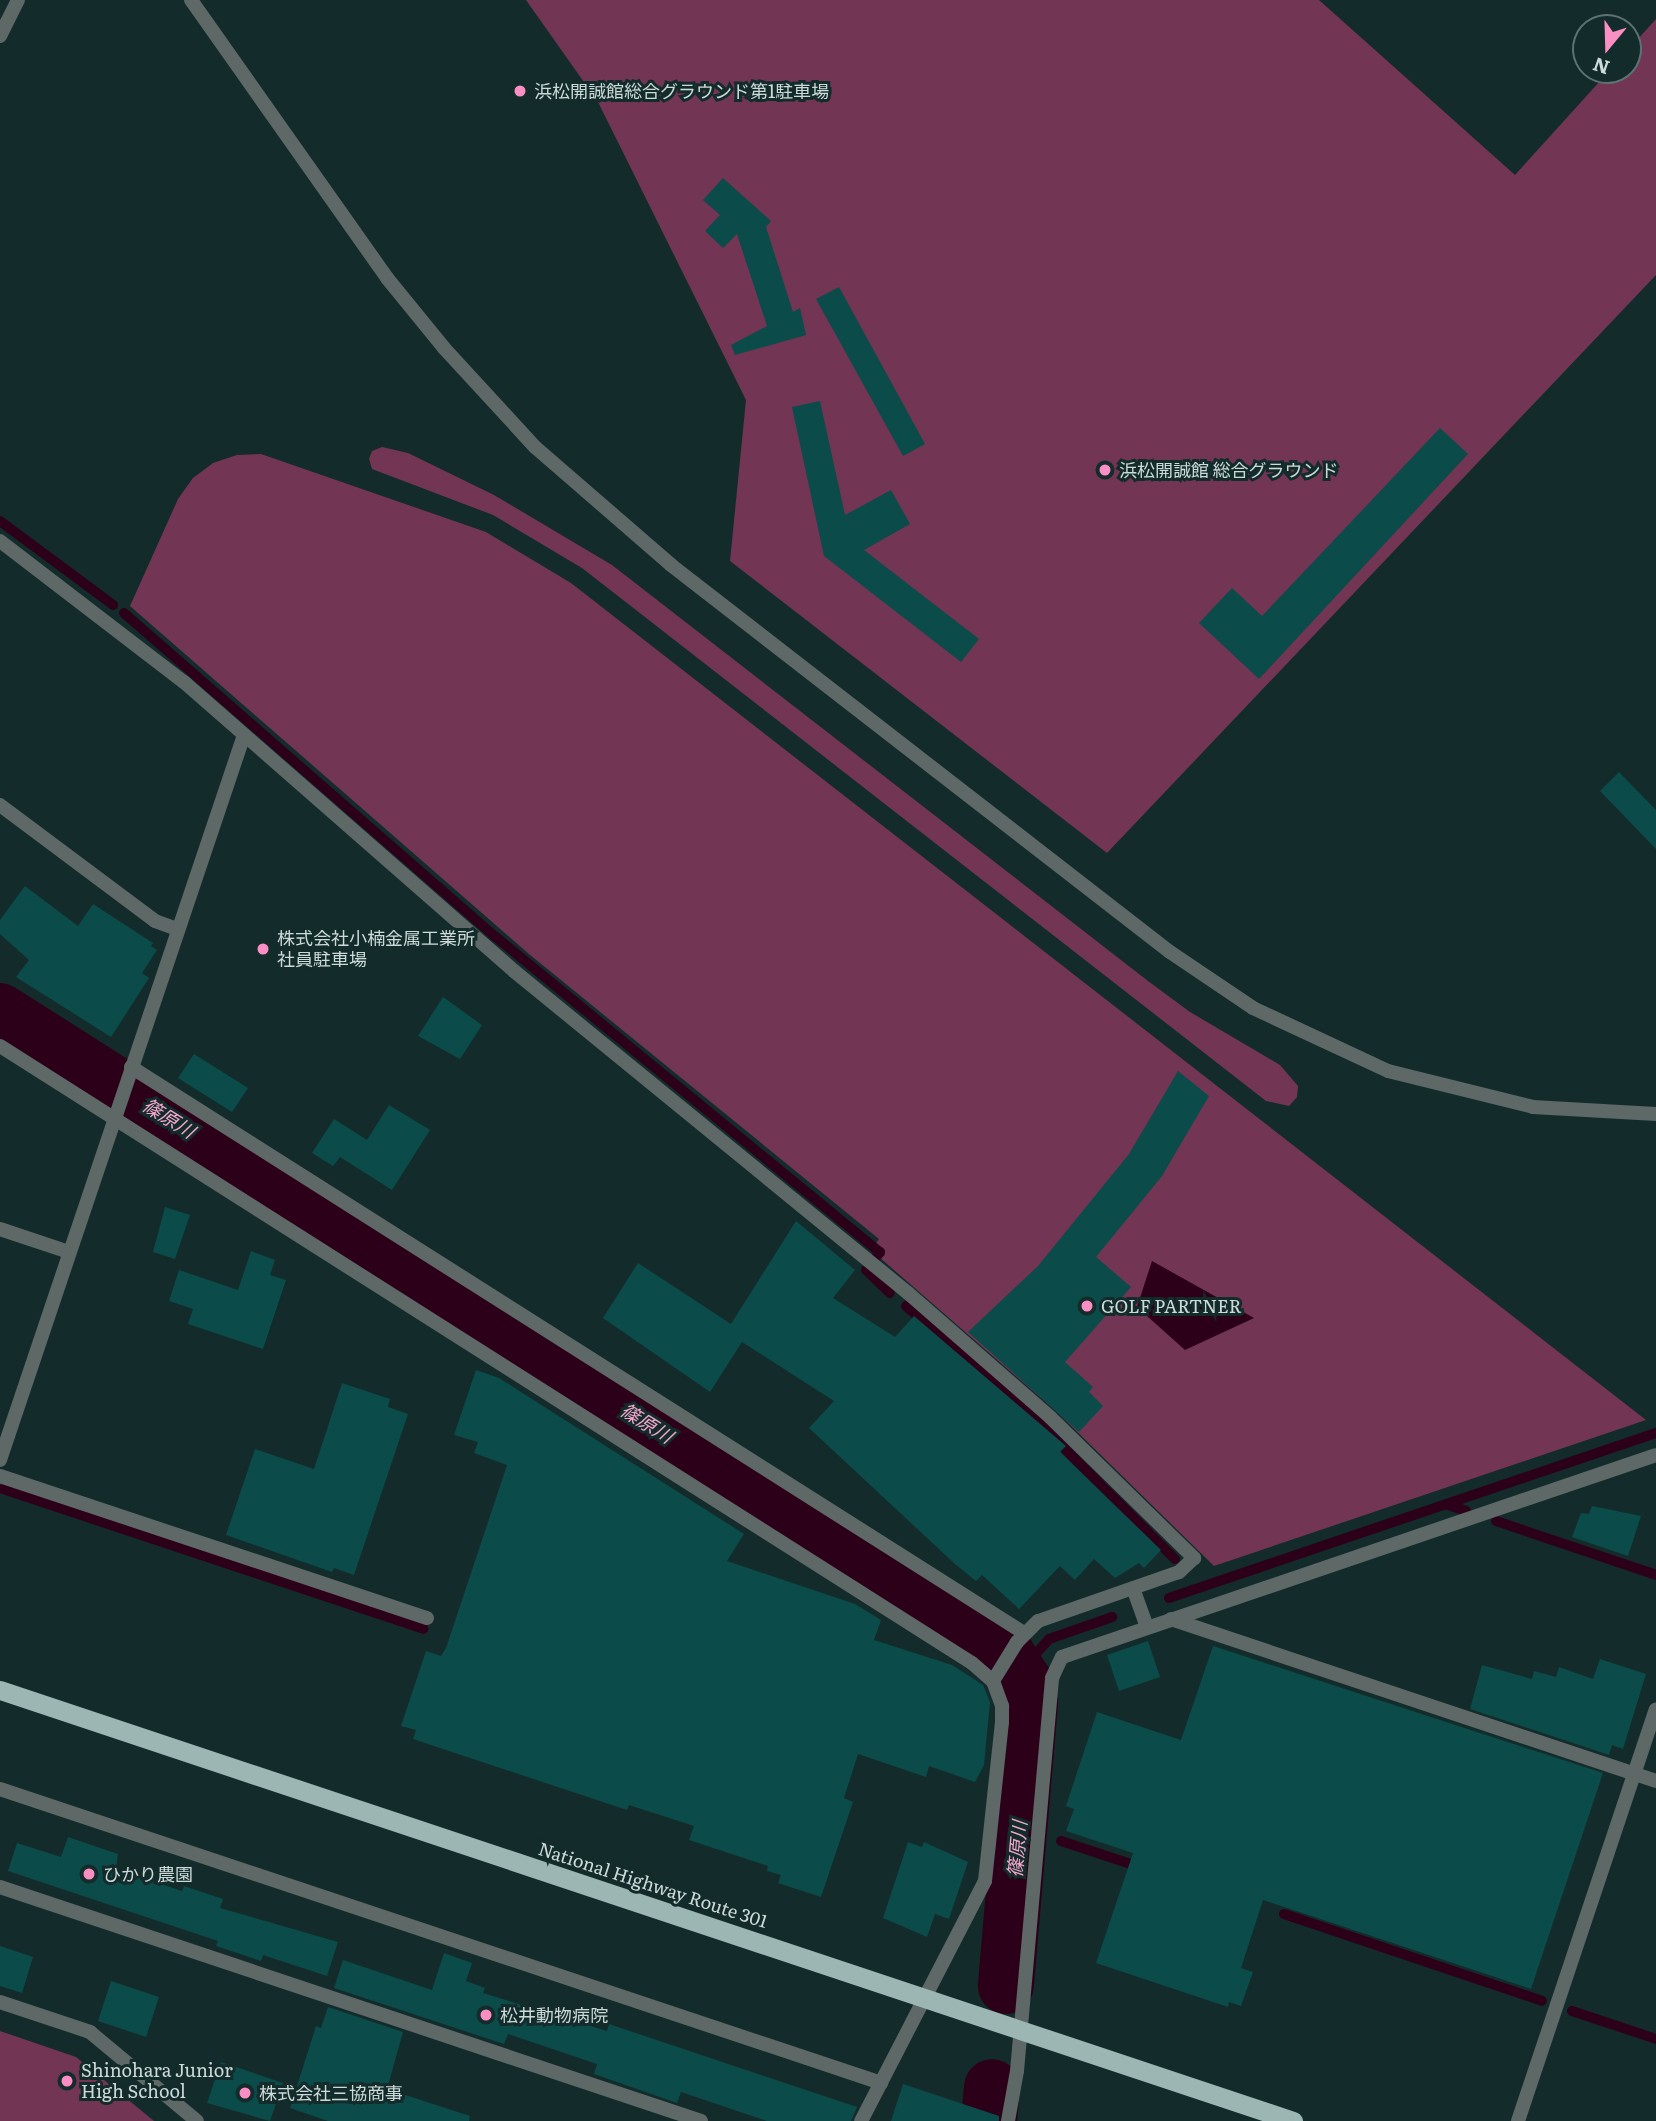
<!DOCTYPE html>
<meta charset="utf-8">
<style>
body{margin:0}
#map{position:relative;width:1656px;height:2121px;overflow:hidden;background:#132c2b;font-family:Literata,"Noto Sans JP",serif}
div>[style]{position:absolute}
[style*='--x']{left:calc(var(--x)*1px);top:calc(var(--y)*1px);width:calc(var(--w)*1px);rotate:calc(var(--a)*1deg)}
.green>*{inset:0;background:#723554}
.water>*{inset:0;background:#2c0019}
.stream>*{height:10px;margin:-5px;padding:0 5px;transform-origin:5px;border-radius:5px;background:#2c0019}
.river>*{height:56px;margin:-28px;padding:0 28px;transform-origin:28px;border-radius:28px;background:#2c0019}
.building>*{inset:0;background:#0b4b49}
.minor>*{height:14px;margin:-7px;padding:0 7px;transform-origin:7px;border-radius:7px;background:#5d6867}
.tertiary>*{height:14px;margin:-7px;padding:0 7px;transform-origin:7px;border-radius:7px;background:#5d6867}
.trunk>*{height:19px;margin:-9.5px;padding:0 9.5px;transform-origin:9.5px;border-radius:9.5px;background:#9cb6b4}
.dots>*{width:19px;height:19px;translate:-50% -50%;box-sizing:border-box;border:4px solid #132c2b;border-radius:50%}
span{translate:-50% -50%;white-space:nowrap;text-align:center;line-height:1.15;-webkit-text-stroke:6px #132c2b;paint-order:stroke}
.poi-label{font-size:18px;color:#ccdad9}
.left{translate:0 -50%;text-align:left}
.street-label{font-size:18px;color:#ccdad9}
.water-label{font-size:19px;color:#f6a6cb;font-style:italic}
.north{position:absolute;left:1572px;top:14px;width:70px;height:70px;box-sizing:border-box;background:#132c2b;border:2px solid #5d7271;border-radius:50%;rotate:199deg;font-size:19px;font-weight:700;line-height:28px;text-align:center;color:#ccdad9}
.north::after{content:'';display:block;margin:auto;width:24px;height:32px;background:#fb8fc3;clip-path:polygon(50% 0,100% 100%,50% 72%,0 100%)}
</style>
<div id="map">
<div class="green">
<div style="clip-path:polygon(526px 0,1319px 0,1515px 175px,1610px 70px,1628px 70px,1628px 50px,1656px 19px,1656px 275px,1107px 853px,730px 561px,746px 400px,598px 102px)"></div>
<div style="clip-path:polygon(382px 447px,408px 453px,494px 495px,612px 565px,1148px 981px,1190px 1012px,1280px 1065px,1298px 1086px,1297px 1097px,1289px 1106px,1266px 1101px,582px 568px,493px 515px,372px 469px,369px 459px,372px 451px)"></div>
<div style="clip-path:polygon(261px 454px,486px 532px,571px 583px,1646px 1420px,1214px 1566px,1056px 1411px,871px 1250px,879px 1239px,529px 954px,130px 606px,178px 499px,193px 478px,213px 463px,237px 455px)"></div>
<div style="clip-path:polygon(0 2031px,76px 2057px,154px 2121px,0 2121px)"></div>
</div>
<div class="water">
<div style="clip-path:polygon(1152px 1261px,1254px 1318px,1185px 1350px,1137px 1307px)"></div>
</div>
<div class="stream">
<div style="--x:0;--y:521;--w:141;--a:36.6"></div>
<div style="--x:124;--y:613;--w:493;--a:41.1"></div>
<div style="--x:496;--y:937;--w:497;--a:39.4"></div>
<div style="--x:880;--y:1252;--w:5;--a:127"></div>
<div style="--x:866;--y:1270;--w:33;--a:44"></div>
<div style="--x:906;--y:1306;--w:181;--a:41.4"></div>
<div style="--x:1042;--y:1426;--w:188;--a:45"></div>
<div style="--x:3;--y:1489;--w:443;--a:18.4"></div>
<div style="--x:1448;--y:1505;--w:19;--a:18"></div>
<div style="--x:1496;--y:1521;--w:169;--a:18.6"></div>
<div style="--x:1169;--y:1598;--w:514;--a:-18.72"></div>
<div style="--x:1026;--y:1684;--w:28;--a:-75"></div>
<div style="--x:1033;--y:1657;--w:24;--a:-48"></div>
<div style="--x:1049;--y:1639;--w:67;--a:-19.2"></div>
<div style="--x:1020;--y:1826;--w:10;--a:24"></div>
<div style="--x:1061;--y:1841;--w:83;--a:18.2"></div>
<div style="--x:1284;--y:1914;--w:272;--a:18.6"></div>
<div style="--x:1572;--y:2011;--w:89;--a:18.4"></div>
</div>
<div class="river">
<div style="--x:0;--y:1011;--w:1191;--a:32.49"></div>
<div style="--x:1005;--y:1651;--w:39;--a:58"></div>
<div style="--x:1026;--y:1684;--w:20;--a:79"></div>
<div style="--x:1030;--y:1704;--w:283;--a:94.9"></div>
<div style="--x:989;--y:2121;--w:34;--a:-85"></div>
</div>
<div class="building">
<div style="clip-path:polygon(723px 178px,771px 221px,766px 227px,793px 312px,800px 308px,806px 335px,735px 355px,731px 345px,767px 326px,737px 234px,723px 248px,705px 231px,720px 215px,703px 200px)"></div>
<div style="clip-path:polygon(839px 287px,925px 444px,903px 456px,816px 299px)"></div>
<div style="clip-path:polygon(820px 401px,845px 515px,891px 490px,910px 524px,864px 550px,979px 639px,961px 662px,824px 556px,792px 407px)"></div>
<div style="clip-path:polygon(1440px 428px,1468px 454px,1259px 679px,1199px 623px,1232px 588px,1262px 616px)"></div>
<div style="clip-path:polygon(1619px 772px,1656px 810px,1656px 849px,1600px 791px)"></div>
<div style="clip-path:polygon(25px 886px,78px 926px,93px 904px,153px 943px,151px 946px,157px 950px,142px 973px,149px 978px,111px 1037px,16px 977px,29px 960px,0 934px,0 920px)"></div>
<div style="clip-path:polygon(443px 997px,482px 1025px,460px 1059px,418px 1036px)"></div>
<div style="clip-path:polygon(194px 1054px,248px 1088px,232px 1112px,178px 1078px)"></div>
<div style="clip-path:polygon(1178px 1071px,1209px 1096px,1162px 1176px,1096px 1257px,1131px 1287px,1065px 1362px,1093px 1387px,1089px 1392px,1103px 1406px,1079px 1432px,968px 1332px,1038px 1266px,1129px 1154px)"></div>
<div style="clip-path:polygon(389px 1105px,430px 1130px,392px 1190px,340px 1157px,333px 1166px,312px 1153px,334px 1119px,367px 1140px)"></div>
<div style="clip-path:polygon(165px 1207px,190px 1215px,175px 1259px,153px 1252px)"></div>
<div style="clip-path:polygon(796px 1221px,855px 1270px,833px 1298px,895px 1337px,914px 1316px,1066px 1446px,1060px 1452px,1161px 1550px,1144px 1568px,1139px 1563px,1115px 1578px,1094px 1559px,1075px 1580px,1060px 1566px,1019px 1609px,982px 1575px,976px 1581px,955px 1564px,809px 1428px,834px 1401px,742px 1342px,710px 1392px,603px 1318px,638px 1263px,731px 1324px)"></div>
<div style="clip-path:polygon(251px 1251px,275px 1260px,270px 1275px,286px 1280px,263px 1349px,188px 1324px,193px 1309px,169px 1301px,179px 1270px,238px 1290px)"></div>
<div style="clip-path:polygon(476px 1370px,499px 1378px,744px 1534px,727px 1561px,855px 1604px,881px 1620px,874px 1640px,952px 1665px,983px 1685px,990px 1702px,984px 1765px,975px 1782px,929px 1766px,926px 1777px,858px 1754px,844px 1798px,853px 1802px,821px 1897px,778px 1883px,781px 1875px,767px 1871px,768px 1866px,689px 1840px,694px 1826px,629px 1805px,627px 1810px,413px 1739px,416px 1730px,401px 1726px,426px 1651px,441px 1656px,446px 1648px,507px 1465px,474px 1453px,478px 1442px,454px 1435px)"></div>
<div style="clip-path:polygon(342px 1383px,390px 1399px,388px 1407px,408px 1414px,354px 1575px,334px 1568px,332px 1572px,226px 1535px,255px 1449px,314px 1469px)"></div>
<div style="clip-path:polygon(1592px 1506px,1641px 1516px,1628px 1556px,1572px 1537px,1581px 1513px,1589px 1514px)"></div>
<div style="clip-path:polygon(1148px 1641px,1160px 1677px,1119px 1691px,1107px 1655px)"></div>
<div style="clip-path:polygon(1213px 1646px,1603px 1773px,1531px 1989px,1263px 1900px,1241px 1968px,1253px 1972px,1241px 2006px,1229px 2002px,1228px 2007px,1096px 1963px,1133px 1853px,1066px 1831px,1074px 1809px,1066px 1806px,1097px 1712px,1181px 1740px)"></div>
<div style="clip-path:polygon(1600px 1659px,1646px 1674px,1623px 1749px,1612px 1745px,1609px 1755px,1470px 1709px,1482px 1665px,1532px 1679px,1534px 1671px,1556px 1677px,1559px 1667px,1593px 1679px)"></div>
<div style="clip-path:polygon(68px 1837px,118px 1854px,116px 1869px,182px 1891px,184px 1886px,223px 1899px,220px 1908px,338px 1942px,327px 1976px,263px 1955px,261px 1961px,216px 1946px,218px 1941px,8px 1871px,17px 1843px,61px 1857px)"></div>
<div style="clip-path:polygon(908px 1842px,922px 1847px,924px 1842px,968px 1862px,949px 1919px,935px 1914px,927px 1937px,883px 1918px)"></div>
<div style="clip-path:polygon(0 1946px,33px 1957px,22px 1993px,0 1986px)"></div>
<div style="clip-path:polygon(444px 1953px,472px 1963px,466px 1981px,485px 1988px,483px 1993px,607px 2031px,609px 2024px,857px 2107px,851px 2121px,767px 2121px,681px 2092px,677px 2103px,594px 2074px,597px 2064px,508px 2034px,504px 2044px,334px 1988px,343px 1960px,432px 1990px)"></div>
<div style="clip-path:polygon(111px 1981px,159px 1997px,146px 2037px,98px 2021px)"></div>
<div style="clip-path:polygon(328px 2007px,403px 2032px,387px 2089px,470px 2116px,469px 2121px,328px 2121px,290px 2108px,316px 2026px,321px 2028px)"></div>
<div style="clip-path:polygon(221px 2062px,283px 2083px,270px 2121px,207px 2103px)"></div>
<div style="clip-path:polygon(903px 2084px,999px 2116px,999px 2121px,891px 2121px)"></div>
</div>
<div class="minor">
<div style="--x:0;--y:36;--w:40;--a:-63.4"></div>
<div style="--x:0;--y:541;--w:232;--a:37.5"></div>
<div style="--x:184;--y:682;--w:439;--a:41.2"></div>
<div style="--x:514;--y:971;--w:509;--a:39.26"></div>
<div style="--x:908;--y:1293;--w:189;--a:41.1"></div>
<div style="--x:1050;--y:1417;--w:202;--a:44.4"></div>
<div style="--x:1194;--y:1558;--w:21;--a:137"></div>
<div style="--x:1179;--y:1572;--w:149;--a:160.8"></div>
<div style="--x:1038;--y:1621;--w:30;--a:135"></div>
<div style="--x:1017;--y:1642;--w:46;--a:121.6"></div>
<div style="--x:0;--y:805;--w:194;--a:36.8"></div>
<div style="--x:155;--y:921;--w:23;--a:20"></div>
<div style="--x:0;--y:1046;--w:1151;--a:32.41"></div>
<div style="--x:972;--y:1663;--w:28;--a:41"></div>
<div style="--x:993;--y:1681;--w:27;--a:70"></div>
<div style="--x:1002;--y:1706;--w:16;--a:90"></div>
<div style="--x:1002;--y:1722;--w:160;--a:96.1"></div>
<div style="--x:985;--y:1881;--w:270;--a:117.3"></div>
<div style="--x:131;--y:1067;--w:1057;--a:32.37"></div>
<div style="--x:0;--y:1229;--w:73;--a:18.4"></div>
<div style="--x:0;--y:1460;--w:765;--a:-71.4"></div>
<div style="--x:0;--y:1476;--w:450;--a:18.4"></div>
<div style="--x:1133;--y:1588;--w:41;--a:70.3"></div>
<div style="--x:1171;--y:1619;--w:511;--a:18.47"></div>
<div style="--x:0;--y:1789;--w:929;--a:18.45"></div>
<div style="--x:0;--y:1887;--w:739;--a:18.46"></div>
<div style="--x:0;--y:2002;--w:95;--a:18.4"></div>
<div style="--x:90;--y:2032;--w:139;--a:39.8"></div>
<div style="--x:1008;--y:2121;--w:51;--a:-79.8"></div>
<div style="--x:1017;--y:2071;--w:395;--a:-84.9"></div>
<div style="--x:1052;--y:1678;--w:23;--a:-65"></div>
<div style="--x:1062;--y:1657;--w:627;--a:-18.78"></div>
<div style="--x:1518;--y:2121;--w:434;--a:-71.5"></div>
</div>
<div class="tertiary">
<div style="--x:191;--y:0;--w:340;--a:54.8"></div>
<div style="--x:387;--y:278;--w:90;--a:50.8"></div>
<div style="--x:444;--y:348;--w:134;--a:47.4"></div>
<div style="--x:535;--y:447;--w:180;--a:40.9"></div>
<div style="--x:671;--y:565;--w:631;--a:37.8"></div>
<div style="--x:1170;--y:952;--w:100;--a:34"></div>
<div style="--x:1253;--y:1008;--w:149;--a:25"></div>
<div style="--x:1388;--y:1071;--w:149;--a:13.9"></div>
<div style="--x:1533;--y:1107;--w:123;--a:3.3"></div>
</div>
<div class="trunk">
<div style="--x:0;--y:1690;--w:1363;--a:18.43"></div>
</div>
<div class="dots">
<div style="left:520px;top:91px;background:#fb8fc3"></div>
<div style="left:1105px;top:470px;background:#fb8fc3"></div>
<div style="left:263px;top:949px;background:#fb8fc3"></div>
<div style="left:1087px;top:1306px;background:#fb8fc3"></div>
<div style="left:89px;top:1874px;background:#fb8fc3"></div>
<div style="left:486px;top:2015px;background:#fb8fc3"></div>
<div style="left:67px;top:2081px;background:#fb8fc3"></div>
<div style="left:245px;top:2093px;background:#fb8fc3"></div>
</div>
<div class="poi-label">
<span class="left" style="left:534px;top:91px">浜松開誠館総合グラウンド第1駐車場</span>
<span class="left" style="left:1119px;top:470px">浜松開誠館 総合グラウンド</span>
<span class="left" style="left:277px;top:949px">株式会社小楠金属工業所<br>社員駐車場</span>
<span class="left" style="left:1101px;top:1306px">GOLF PARTNER</span>
<span class="left" style="left:103px;top:1874px">ひかり農園</span>
<span class="left" style="left:500px;top:2015px">松井動物病院</span>
<span class="left" style="left:81px;top:2081px">Shinohara Junior<br>High School</span>
<span class="left" style="left:259px;top:2093px">株式会社三協商事</span>
</div>
<div class="street-label">
<span style="left:653px;top:1885px;rotate:18deg">National Highway Route 301</span>
</div>
<div class="water-label">
<span style="left:169px;top:1118px;rotate:32deg">篠原川</span>
<span style="left:647px;top:1423px;rotate:32deg">篠原川</span>
<span style="left:1017px;top:1849px;rotate:-85deg">篠原川</span>
</div>
<div class="north">N</div>
</div>
